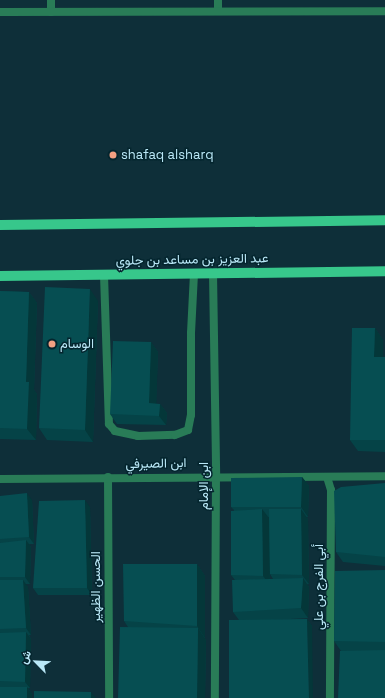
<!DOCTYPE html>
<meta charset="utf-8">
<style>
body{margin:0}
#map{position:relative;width:385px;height:698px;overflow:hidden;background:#0e2f39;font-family:"Space Grotesk",Vazirmatn,sans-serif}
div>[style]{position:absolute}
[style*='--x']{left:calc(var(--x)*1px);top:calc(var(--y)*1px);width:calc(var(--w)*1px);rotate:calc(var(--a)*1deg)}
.lane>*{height:8px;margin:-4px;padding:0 4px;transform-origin:4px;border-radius:4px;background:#297c57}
.street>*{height:8px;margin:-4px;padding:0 4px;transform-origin:4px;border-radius:4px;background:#297c57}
.primary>*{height:10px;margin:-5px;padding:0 5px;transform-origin:5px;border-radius:5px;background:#37c78b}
.wall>*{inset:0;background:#054347}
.shaded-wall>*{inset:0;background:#043739}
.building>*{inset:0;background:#064e52}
.dots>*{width:11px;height:11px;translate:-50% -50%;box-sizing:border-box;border:2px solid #04252e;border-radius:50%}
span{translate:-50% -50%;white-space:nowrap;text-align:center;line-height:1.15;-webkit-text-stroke:3px #04252e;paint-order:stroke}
.poi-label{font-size:13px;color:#bae8f7}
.left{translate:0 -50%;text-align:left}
.street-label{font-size:13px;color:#bae8f7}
.north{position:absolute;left:16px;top:642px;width:40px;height:40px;-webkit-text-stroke:3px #04252e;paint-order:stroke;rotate:294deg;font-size:11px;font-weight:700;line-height:16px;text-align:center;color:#bae8f7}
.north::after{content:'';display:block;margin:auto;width:14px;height:18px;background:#bae8f7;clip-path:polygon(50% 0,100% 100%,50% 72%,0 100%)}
</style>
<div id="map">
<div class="lane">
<div style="--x:104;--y:275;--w:149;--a:88.1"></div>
<div style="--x:109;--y:424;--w:9;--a:49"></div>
<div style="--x:115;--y:431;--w:24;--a:12"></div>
<div style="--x:138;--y:436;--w:37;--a:-2"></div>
<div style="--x:175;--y:435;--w:14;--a:-21"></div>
<div style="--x:188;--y:430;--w:15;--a:-79"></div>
<div style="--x:191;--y:415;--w:82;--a:-90"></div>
<div style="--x:191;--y:333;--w:60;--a:-87.1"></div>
</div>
<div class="street">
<div style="--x:51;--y:0;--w:12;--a:90"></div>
<div style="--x:218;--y:11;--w:11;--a:-90"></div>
<div style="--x:0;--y:12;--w:385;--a:-0.1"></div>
<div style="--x:213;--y:273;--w:202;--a:89.1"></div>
<div style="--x:216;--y:475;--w:223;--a:90.3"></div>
<div style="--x:108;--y:477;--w:221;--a:89.7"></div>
<div style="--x:327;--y:477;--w:14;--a:73"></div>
<div style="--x:331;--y:490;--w:208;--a:90.3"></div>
<div style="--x:0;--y:479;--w:385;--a:-0.4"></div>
</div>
<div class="primary">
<div style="--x:0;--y:225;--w:385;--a:-0.7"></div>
<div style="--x:0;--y:276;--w:385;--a:-0.7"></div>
</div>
<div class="wall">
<div style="clip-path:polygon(0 291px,29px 292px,37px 303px,34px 390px,37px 394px,36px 440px,0 439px)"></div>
<div style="clip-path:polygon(98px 301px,93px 442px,47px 440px,39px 428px)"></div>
<div style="clip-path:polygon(375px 328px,383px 340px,383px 357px,385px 357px,385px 452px,358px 451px,350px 440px)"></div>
<div style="clip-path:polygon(151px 342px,158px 352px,156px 404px,160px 404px,167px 413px,166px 425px,117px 424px,110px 414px)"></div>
<div style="clip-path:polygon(evenodd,302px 477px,309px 486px,308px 517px,306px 517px,308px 519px,309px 584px,307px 584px,309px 587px,308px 618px,272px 620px,307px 619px,312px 626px,239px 620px,233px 612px,235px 580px,231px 575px,234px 510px,231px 507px,302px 477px,267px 517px,269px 517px,270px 560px,269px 518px,267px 517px,302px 477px,270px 574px,273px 579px,270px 579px,270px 574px)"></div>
<div style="clip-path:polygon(385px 483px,385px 566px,343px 562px,336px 552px)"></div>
<div style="clip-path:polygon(0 496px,32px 500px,34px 544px,29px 544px,31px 547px,30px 584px,25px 584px,28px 587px,31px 635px,29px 635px,31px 639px,30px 688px,28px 688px,32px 694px,0 698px)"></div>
<div style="clip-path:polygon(90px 507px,92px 595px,38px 595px,33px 588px)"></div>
<div style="clip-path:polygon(197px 564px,205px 576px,205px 638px,204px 638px,206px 640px,205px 698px,118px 698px,128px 627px,124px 621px)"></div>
<div style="clip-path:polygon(385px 570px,385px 698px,341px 651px,334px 641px)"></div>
</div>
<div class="shaded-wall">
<div style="clip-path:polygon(90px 289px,98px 301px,93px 442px,85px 430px)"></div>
<div style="clip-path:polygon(29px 292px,37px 303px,34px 390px,37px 394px,36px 440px,27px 429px,26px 382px)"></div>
<div style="clip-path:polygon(375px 328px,383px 340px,383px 368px,374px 357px)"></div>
<div style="clip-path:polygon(151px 342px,158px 352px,156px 413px,149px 403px)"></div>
<div style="clip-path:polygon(160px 404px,167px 413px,166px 425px,159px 416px)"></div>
<div style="clip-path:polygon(302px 477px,309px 486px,308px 517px,301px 507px)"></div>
<div style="clip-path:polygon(27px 493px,32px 500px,34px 544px,29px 537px)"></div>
<div style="clip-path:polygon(85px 500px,90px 507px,92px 595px,87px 588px)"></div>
<div style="clip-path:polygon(262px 509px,269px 518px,270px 585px,263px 576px)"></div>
<div style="clip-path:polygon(301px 509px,308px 519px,309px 584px,302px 575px)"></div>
<div style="clip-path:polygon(26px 540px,31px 547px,30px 584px,25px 577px)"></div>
<div style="clip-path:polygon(197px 564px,205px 576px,205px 638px,197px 626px)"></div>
<div style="clip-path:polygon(303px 578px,309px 587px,308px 618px,301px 608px)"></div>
<div style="clip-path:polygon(23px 580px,28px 587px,31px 635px,26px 628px)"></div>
<div style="clip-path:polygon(307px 619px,312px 626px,313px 698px,309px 698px)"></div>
<div style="clip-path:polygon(198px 628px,206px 640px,205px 698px,197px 698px)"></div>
<div style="clip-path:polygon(26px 632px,31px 639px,30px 688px,25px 682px)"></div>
<div style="clip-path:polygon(27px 687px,32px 694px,32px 698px,27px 698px)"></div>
<div style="clip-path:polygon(91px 692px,96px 698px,91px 698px)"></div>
</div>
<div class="building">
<div style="clip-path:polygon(45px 287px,90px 289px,85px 430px,39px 428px)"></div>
<div style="clip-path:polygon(0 291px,29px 292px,26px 382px,29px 382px,27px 429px,0 428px)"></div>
<div style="clip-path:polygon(352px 328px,375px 328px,374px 357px,385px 357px,385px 440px,350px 440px)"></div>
<div style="clip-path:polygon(113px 341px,151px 342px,149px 403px,160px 404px,159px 416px,110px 414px)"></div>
<div style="clip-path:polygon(302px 477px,301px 507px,231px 507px,231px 478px)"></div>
<div style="clip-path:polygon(385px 483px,385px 557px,336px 552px,334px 491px,341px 487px)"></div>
<div style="clip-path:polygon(27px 493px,29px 537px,0 539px,0 496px)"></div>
<div style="clip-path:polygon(85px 500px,87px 588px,33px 588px,39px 501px)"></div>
<div style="clip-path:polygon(262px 509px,263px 576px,231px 575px,231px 511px)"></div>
<div style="clip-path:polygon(269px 509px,301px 509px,302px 575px,270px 574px)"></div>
<div style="clip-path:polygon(26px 540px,25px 577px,0 577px,0 543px)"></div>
<div style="clip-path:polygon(123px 564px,197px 564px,197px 626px,124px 621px)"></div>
<div style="clip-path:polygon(385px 570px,385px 642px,334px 641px,335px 571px)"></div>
<div style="clip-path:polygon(303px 578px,301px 608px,233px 612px,232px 580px)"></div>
<div style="clip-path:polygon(0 580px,23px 580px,26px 628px,0 629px)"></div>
<div style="clip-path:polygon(307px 619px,309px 698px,229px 698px,229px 620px)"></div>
<div style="clip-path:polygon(120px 627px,198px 628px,197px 698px,118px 698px)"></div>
<div style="clip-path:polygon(26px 632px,25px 682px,0 681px,0 633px)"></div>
<div style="clip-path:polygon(385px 650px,385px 698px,338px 698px,340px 651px)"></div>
<div style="clip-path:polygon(0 687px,27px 687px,27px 698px,0 698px)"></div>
<div style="clip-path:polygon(34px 691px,91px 692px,91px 698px,34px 698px)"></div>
</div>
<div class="dots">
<div style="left:113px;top:155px;background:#f3a082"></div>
<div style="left:52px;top:344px;background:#f3a082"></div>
</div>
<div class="poi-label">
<span class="left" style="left:121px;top:155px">shafaq alsharq</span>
<span class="left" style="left:60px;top:344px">الوسام</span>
</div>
<div class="street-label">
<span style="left:192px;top:260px;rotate:-1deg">عبد العزيز بن مساعد بن جلوي</span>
<span style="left:156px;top:464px;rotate:-1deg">ابن الصيرفي</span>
<span style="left:204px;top:486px;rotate:-90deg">ابن الإمام</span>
<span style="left:96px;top:587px;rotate:-90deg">الحسن الظهير</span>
<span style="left:319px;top:587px;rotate:-90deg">أبي الفرج بن علي</span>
</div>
<div class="north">ش</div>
</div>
